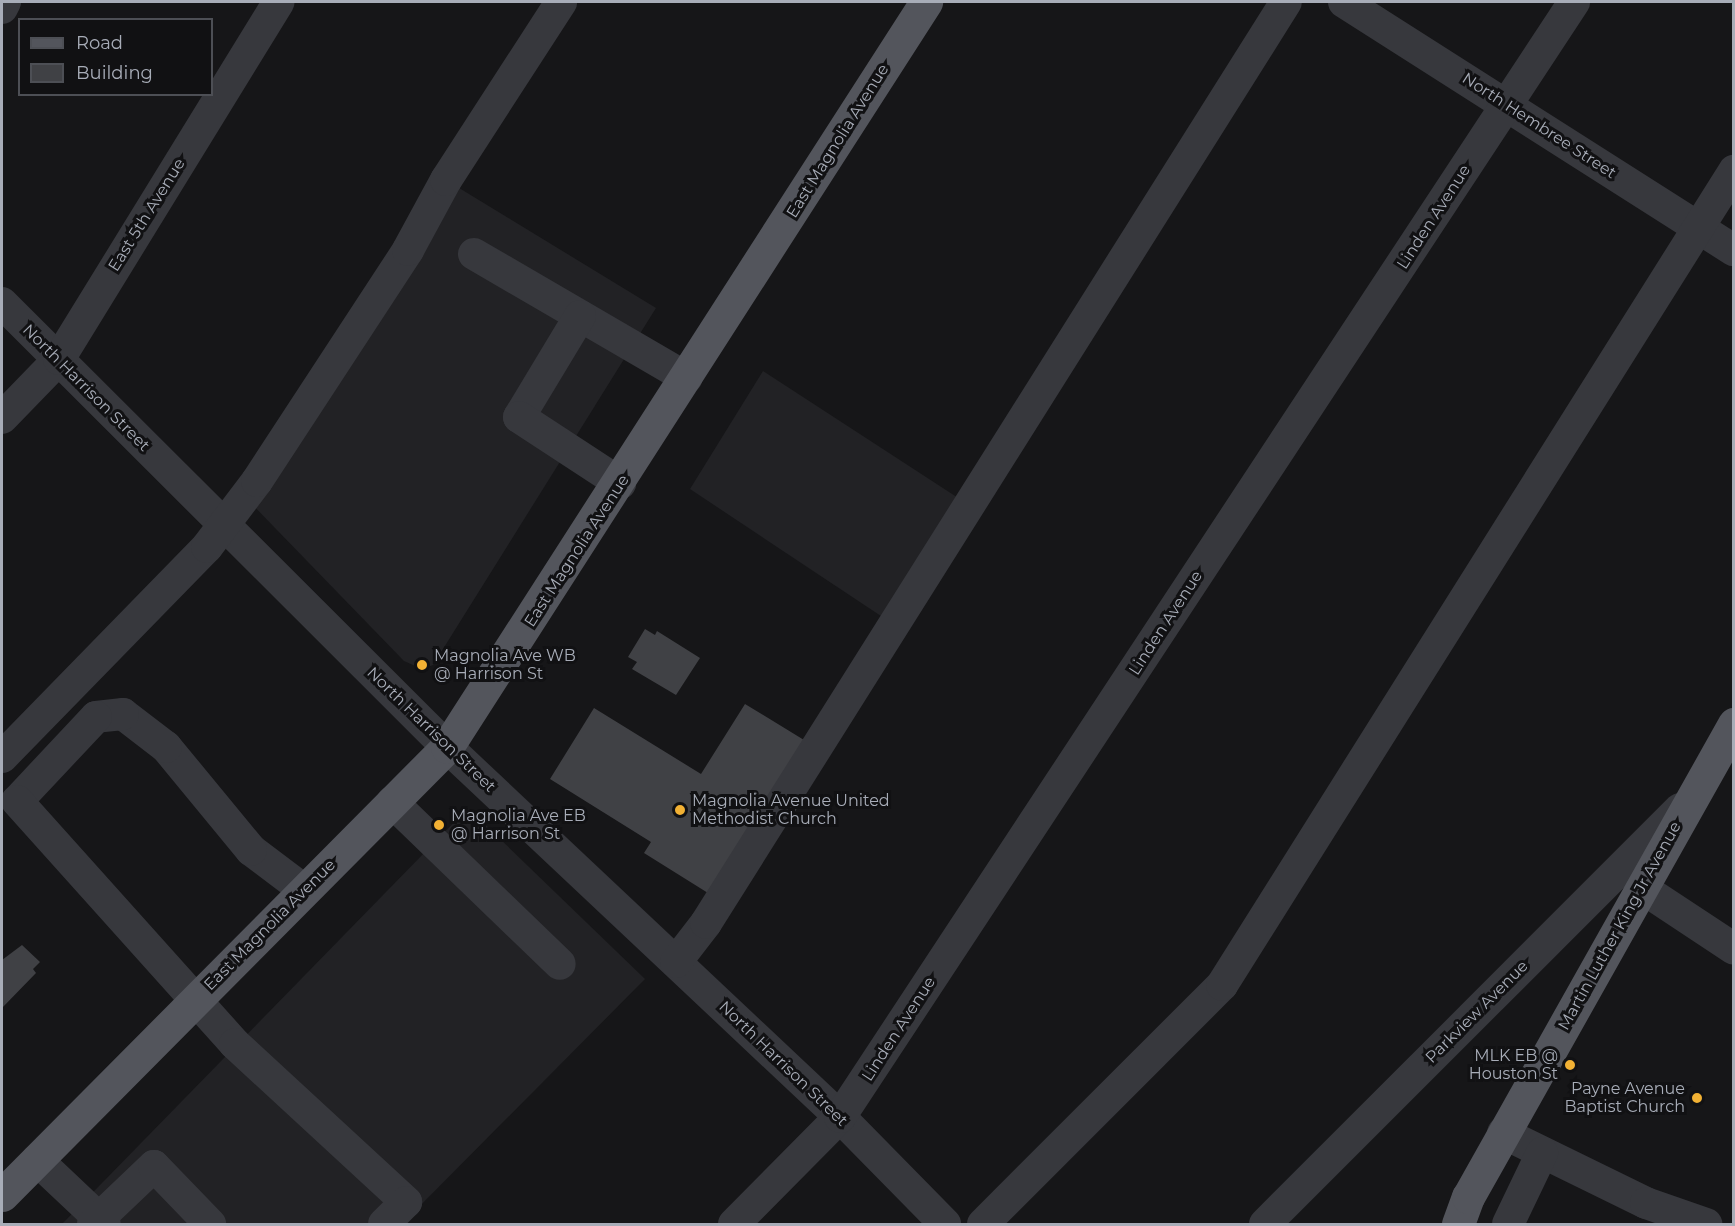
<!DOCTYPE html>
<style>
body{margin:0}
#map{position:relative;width:1735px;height:1226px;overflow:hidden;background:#161618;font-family:Montserrat,sans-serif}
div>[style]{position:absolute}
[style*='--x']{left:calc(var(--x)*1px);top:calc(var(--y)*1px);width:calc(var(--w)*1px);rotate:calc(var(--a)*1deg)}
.built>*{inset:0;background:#222225}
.building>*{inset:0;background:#404145}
.minor>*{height:32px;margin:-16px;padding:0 16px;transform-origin:16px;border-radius:16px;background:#37383d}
.major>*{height:33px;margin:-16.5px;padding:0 16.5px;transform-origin:16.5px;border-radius:16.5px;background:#53555c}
.dots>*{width:16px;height:16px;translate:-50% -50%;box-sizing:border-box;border:3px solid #111113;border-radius:50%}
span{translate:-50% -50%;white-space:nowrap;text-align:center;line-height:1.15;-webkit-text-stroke:6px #111113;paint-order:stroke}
.street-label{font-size:16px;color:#a8adb8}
.poi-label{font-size:16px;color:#a8adb8}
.left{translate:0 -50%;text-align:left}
.right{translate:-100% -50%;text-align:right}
.frame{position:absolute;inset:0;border:3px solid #a8adb8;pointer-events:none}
.legend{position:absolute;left:18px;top:18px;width:195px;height:78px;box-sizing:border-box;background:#111113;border:2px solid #4d4f55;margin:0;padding:8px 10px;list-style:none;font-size:18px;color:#a8adb8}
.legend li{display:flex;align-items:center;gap:12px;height:30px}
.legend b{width:30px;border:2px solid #4d4f55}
</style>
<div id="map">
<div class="built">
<div style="clip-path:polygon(446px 180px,656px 308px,433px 665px,422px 669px,404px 661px,245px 497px)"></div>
<div style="clip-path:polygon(763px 371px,969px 505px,893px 624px,690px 489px)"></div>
<div style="clip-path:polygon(468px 808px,645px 979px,402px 1224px,62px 1224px)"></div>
</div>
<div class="building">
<div style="clip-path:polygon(645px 629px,655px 635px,657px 631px,700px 658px,676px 695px,632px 669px,637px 662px,628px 657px)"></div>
<div style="clip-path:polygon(745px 704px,804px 740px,708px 893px,644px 853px,651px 842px,550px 779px,594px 708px,701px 774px)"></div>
<div style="clip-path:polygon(22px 945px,40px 962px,33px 969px,36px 973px,2px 1008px,2px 960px)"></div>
</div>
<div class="minor">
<div style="--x:1344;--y:2;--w:462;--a:32.5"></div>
<div style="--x:2;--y:8;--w:7;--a:-63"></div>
<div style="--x:474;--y:254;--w:246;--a:30.2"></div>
<div style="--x:2;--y:303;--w:629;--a:44.94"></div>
<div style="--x:447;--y:747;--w:540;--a:43.27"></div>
<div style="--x:840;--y:1117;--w:150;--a:45.5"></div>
<div style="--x:580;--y:316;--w:118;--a:121.1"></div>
<div style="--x:519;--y:417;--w:121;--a:33.2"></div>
<div style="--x:2;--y:418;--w:82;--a:-46"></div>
<div style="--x:59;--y:359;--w:419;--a:-58.4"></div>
<div style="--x:2;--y:757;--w:293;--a:-45.7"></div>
<div style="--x:207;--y:547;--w:83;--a:-52.9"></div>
<div style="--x:257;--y:481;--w:276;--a:-56.8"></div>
<div style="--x:408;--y:250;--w:80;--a:-61.5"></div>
<div style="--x:446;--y:180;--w:212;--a:-57.1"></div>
<div style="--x:392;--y:802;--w:233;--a:44"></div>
<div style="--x:1642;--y:888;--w:110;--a:33.5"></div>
<div style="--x:304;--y:890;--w:66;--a:-143"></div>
<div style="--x:251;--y:850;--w:134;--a:-129.5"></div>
<div style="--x:166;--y:747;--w:54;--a:-142.5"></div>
<div style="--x:123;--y:714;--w:27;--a:174"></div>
<div style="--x:96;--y:717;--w:115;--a:133.2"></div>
<div style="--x:17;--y:801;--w:326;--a:48.1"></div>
<div style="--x:235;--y:1044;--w:233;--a:42.7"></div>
<div style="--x:406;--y:1202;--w:31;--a:135"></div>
<div style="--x:676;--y:962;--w:49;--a:-52.4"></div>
<div style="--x:706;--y:923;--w:1088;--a:-57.8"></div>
<div style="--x:1503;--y:1133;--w:159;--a:26.1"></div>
<div style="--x:1646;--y:1203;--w:64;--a:19.3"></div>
<div style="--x:37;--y:1160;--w:93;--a:43.3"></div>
<div style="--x:93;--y:1224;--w:84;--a:-43.6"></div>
<div style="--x:154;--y:1166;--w:81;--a:46"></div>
<div style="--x:734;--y:1224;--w:151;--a:-45.3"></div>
<div style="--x:840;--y:1117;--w:1335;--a:-56.64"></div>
<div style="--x:983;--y:1224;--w:338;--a:-45"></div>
<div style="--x:1222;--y:985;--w:962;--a:-57.83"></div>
<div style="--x:1265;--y:1224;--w:587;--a:-45"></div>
<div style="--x:1508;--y:1224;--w:79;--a:-64.4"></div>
</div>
<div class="major">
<div style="--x:2;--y:1195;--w:631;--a:-45.19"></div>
<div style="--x:447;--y:747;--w:886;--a:-57.26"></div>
<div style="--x:1458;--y:1224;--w:29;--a:-70"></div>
<div style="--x:1468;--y:1197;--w:543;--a:-60.65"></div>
</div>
<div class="dots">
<div style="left:422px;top:665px;background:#f2b134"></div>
<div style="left:680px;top:810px;background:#f2b134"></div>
<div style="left:439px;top:825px;background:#f2b134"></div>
<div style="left:1570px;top:1065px;background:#f2b134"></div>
<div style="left:1697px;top:1098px;background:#f2b134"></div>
</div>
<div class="street-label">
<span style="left:1539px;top:126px;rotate:33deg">North Hembree Street</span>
<span style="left:838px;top:141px;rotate:-58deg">East Magnolia Avenue</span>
<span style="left:147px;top:215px;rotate:-58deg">East 5th Avenue</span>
<span style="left:1434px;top:217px;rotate:-57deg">Linden Avenue</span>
<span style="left:86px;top:388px;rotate:45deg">North Harrison Street</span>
<span style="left:577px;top:551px;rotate:-57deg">East Magnolia Avenue</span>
<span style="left:1166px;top:623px;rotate:-57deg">Linden Avenue</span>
<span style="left:431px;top:730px;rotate:44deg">North Harrison Street</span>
<span style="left:270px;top:925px;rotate:-45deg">East Magnolia Avenue</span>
<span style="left:1620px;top:926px;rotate:-61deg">Martin Luther King Jr Avenue</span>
<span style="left:1477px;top:1012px;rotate:-45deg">Parkview Avenue</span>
<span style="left:899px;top:1029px;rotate:-57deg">Linden Avenue</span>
<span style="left:783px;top:1064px;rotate:44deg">North Harrison Street</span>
</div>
<div class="poi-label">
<span class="left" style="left:434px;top:665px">Magnolia Ave WB<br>@ Harrison St</span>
<span class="left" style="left:692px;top:810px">Magnolia Avenue United<br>Methodist Church</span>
<span class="left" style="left:451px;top:825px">Magnolia Ave EB<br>@ Harrison St</span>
<span class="right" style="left:1558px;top:1065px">MLK EB @<br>Houston St</span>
<span class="right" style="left:1685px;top:1098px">Payne Avenue<br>Baptist Church</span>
</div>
<div class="frame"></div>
<ul class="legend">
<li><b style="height:8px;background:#53555c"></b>Road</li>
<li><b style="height:16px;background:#404145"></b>Building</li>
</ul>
</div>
